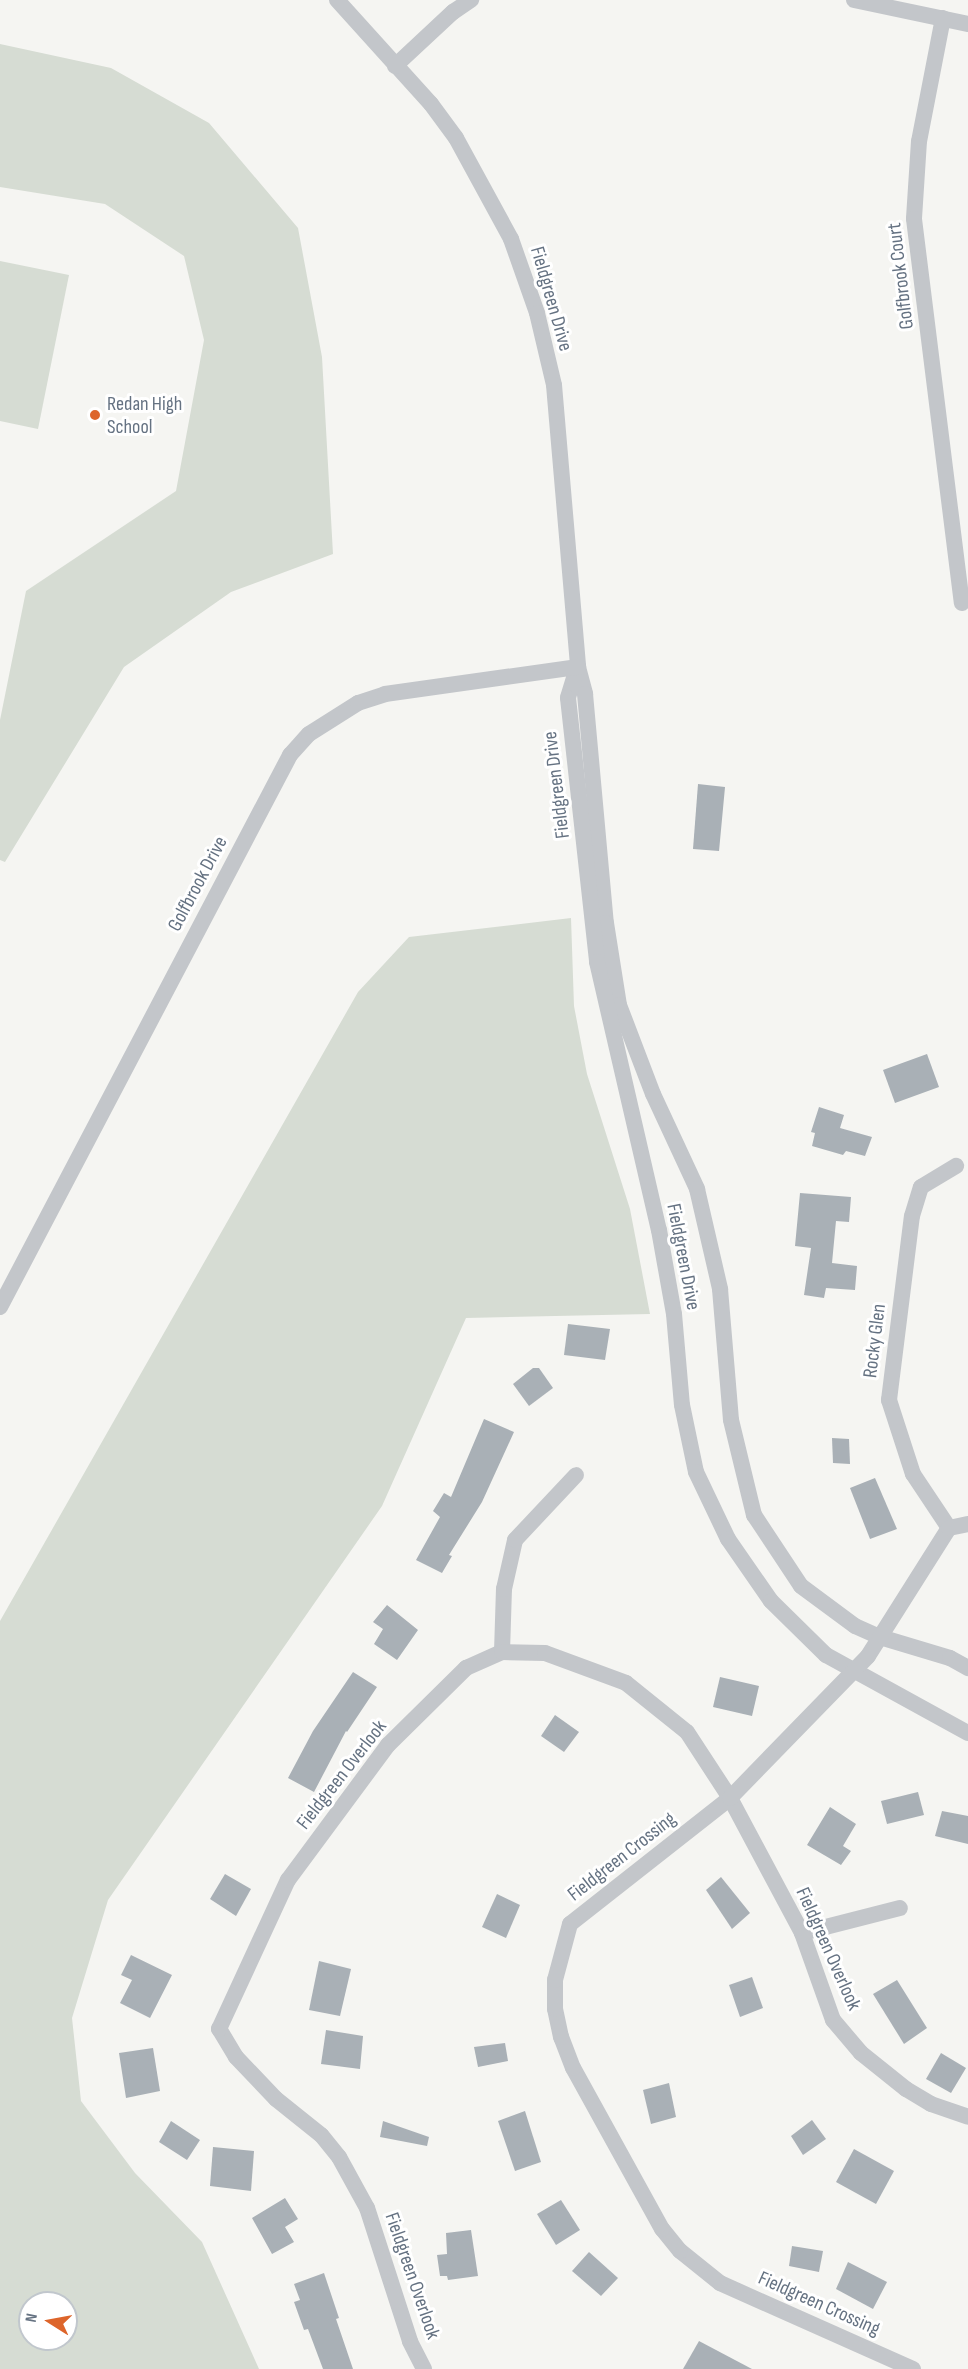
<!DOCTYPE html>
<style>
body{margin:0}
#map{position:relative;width:968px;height:2369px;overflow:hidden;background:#f5f5f2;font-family:"Sofia Sans Condensed",sans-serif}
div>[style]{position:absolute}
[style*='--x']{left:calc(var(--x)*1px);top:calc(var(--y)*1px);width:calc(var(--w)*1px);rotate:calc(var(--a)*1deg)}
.green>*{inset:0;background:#d6dcd3}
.building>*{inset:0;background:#a9b0b6}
.street>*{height:16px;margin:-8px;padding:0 8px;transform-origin:8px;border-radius:8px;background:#c3c6ca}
.dots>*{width:16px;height:16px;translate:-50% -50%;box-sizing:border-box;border:3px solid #fff;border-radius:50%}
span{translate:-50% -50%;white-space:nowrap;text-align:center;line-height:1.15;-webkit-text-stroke:6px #fff;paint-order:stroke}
.street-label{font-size:20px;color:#657282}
.poi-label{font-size:20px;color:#657282}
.left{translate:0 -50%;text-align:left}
.north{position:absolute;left:18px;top:2291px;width:60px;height:60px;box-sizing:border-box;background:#fff;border:2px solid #c1c7cd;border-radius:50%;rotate:281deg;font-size:16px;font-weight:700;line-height:24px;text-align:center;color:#657282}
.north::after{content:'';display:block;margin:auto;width:21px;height:27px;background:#dd652b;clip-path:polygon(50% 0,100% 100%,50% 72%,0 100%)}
</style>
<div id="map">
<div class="green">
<div style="clip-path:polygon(0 44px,111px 68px,209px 123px,298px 228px,322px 357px,333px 554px,231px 592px,124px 667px,5px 862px,0 860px,0 720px,26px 591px,176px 491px,204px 340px,184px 256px,105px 204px,0 187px)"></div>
<div style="clip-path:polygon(0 261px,69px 275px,38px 429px,0 421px)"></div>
<div style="clip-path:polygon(evenodd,571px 918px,574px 1006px,587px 1074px,630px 1209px,650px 1314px,466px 1318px,382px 1506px,108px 1900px,72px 2018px,81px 2101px,135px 2173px,202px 2242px,259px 2369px,0 2369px,0 1621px,358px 992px,409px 937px,571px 918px,30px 2303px,66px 2303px,66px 2339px,30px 2339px,30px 2303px)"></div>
</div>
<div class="building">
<div style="clip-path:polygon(698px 784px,725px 787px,719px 851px,693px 849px)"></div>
<div style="clip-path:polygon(927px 1054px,939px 1087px,895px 1103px,883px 1070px)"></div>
<div style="clip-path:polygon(819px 1107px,844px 1115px,840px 1128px,872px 1137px,865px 1156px,846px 1151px,843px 1155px,812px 1146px,815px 1133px,811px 1132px)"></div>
<div style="clip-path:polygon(800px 1193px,851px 1197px,849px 1222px,836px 1221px,832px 1263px,857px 1266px,855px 1290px,826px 1288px,824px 1298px,804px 1295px,811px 1248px,795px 1246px)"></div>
<div style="clip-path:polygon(568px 1324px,610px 1329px,605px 1360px,564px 1355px)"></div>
<div style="clip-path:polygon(533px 1368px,539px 1368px,553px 1388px,529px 1406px,513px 1384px)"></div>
<div style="clip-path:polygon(484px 1419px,514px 1432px,482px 1502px,449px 1555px,452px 1556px,442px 1573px,416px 1560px,440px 1517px,433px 1511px,444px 1493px,451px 1497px)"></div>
<div style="clip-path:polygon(832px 1438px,849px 1439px,850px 1464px,833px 1463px)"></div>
<div style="clip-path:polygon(875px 1478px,897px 1529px,870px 1539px,850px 1488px)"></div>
<div style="clip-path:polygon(387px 1605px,418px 1630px,397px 1660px,374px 1644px,383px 1629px,373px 1622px)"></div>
<div style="clip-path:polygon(353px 1672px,377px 1687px,347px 1732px,346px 1731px,314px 1792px,288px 1778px,313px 1731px)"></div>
<div style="clip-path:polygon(720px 1677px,759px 1686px,752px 1716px,713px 1707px)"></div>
<div style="clip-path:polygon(555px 1715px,579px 1732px,564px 1752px,541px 1736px)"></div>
<div style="clip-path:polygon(918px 1792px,924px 1815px,887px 1824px,881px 1801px)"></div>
<div style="clip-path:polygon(830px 1807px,856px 1824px,843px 1846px,851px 1851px,841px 1865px,807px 1845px)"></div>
<div style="clip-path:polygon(942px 1811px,968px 1816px,968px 1844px,935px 1836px)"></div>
<div style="clip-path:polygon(225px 1874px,251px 1889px,236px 1916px,210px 1899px)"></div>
<div style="clip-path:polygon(721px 1877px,750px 1913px,732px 1929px,706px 1890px)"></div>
<div style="clip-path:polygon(497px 1894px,520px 1905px,506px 1938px,482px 1927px)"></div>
<div style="clip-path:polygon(131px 1955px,172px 1975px,150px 2018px,120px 2003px,132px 1980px,121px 1975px)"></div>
<div style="clip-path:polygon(319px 1961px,351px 1969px,340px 2016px,309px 2010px)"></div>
<div style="clip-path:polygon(752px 1977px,763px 2008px,740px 2017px,729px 1985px)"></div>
<div style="clip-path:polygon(897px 1980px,927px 2028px,904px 2044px,873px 1994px)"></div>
<div style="clip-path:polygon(326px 2030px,363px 2036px,360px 2069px,321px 2064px)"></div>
<div style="clip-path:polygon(505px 2043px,508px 2061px,478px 2067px,474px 2047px)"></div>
<div style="clip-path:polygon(153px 2048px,160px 2091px,126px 2098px,119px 2053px)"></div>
<div style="clip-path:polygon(941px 2053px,966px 2068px,951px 2093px,926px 2079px)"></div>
<div style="clip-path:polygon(669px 2083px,676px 2117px,651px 2124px,643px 2090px)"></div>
<div style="clip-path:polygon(525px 2111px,541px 2162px,515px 2171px,498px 2121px)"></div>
<div style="clip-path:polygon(812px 2120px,826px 2139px,803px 2155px,791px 2136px)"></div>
<div style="clip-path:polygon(171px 2121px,200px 2140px,187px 2160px,159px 2142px)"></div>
<div style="clip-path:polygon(383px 2121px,429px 2137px,427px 2146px,380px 2137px)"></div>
<div style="clip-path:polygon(213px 2147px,254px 2151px,251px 2191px,210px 2186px)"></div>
<div style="clip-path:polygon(854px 2149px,894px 2171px,876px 2204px,836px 2182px)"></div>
<div style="clip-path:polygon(285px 2198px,298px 2219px,285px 2227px,294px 2242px,272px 2254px,252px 2218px)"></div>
<div style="clip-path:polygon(561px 2200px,580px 2230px,556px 2245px,537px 2214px)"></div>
<div style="clip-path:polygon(471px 2230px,478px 2276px,448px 2280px,447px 2276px,440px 2276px,437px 2255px,447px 2254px,446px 2233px)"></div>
<div style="clip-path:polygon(792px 2246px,823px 2251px,819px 2272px,789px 2266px)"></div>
<div style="clip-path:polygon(589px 2252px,618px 2278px,601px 2296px,572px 2271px)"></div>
<div style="clip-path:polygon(848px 2262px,887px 2282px,873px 2309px,836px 2289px)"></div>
<div style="clip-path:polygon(324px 2273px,339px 2318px,336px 2319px,353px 2369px,323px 2369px,308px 2329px,304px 2330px,294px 2302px,300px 2300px,294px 2284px)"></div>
<div style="clip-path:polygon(699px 2341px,752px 2369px,683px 2369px)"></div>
</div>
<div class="street">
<div style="--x:337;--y:0;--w:140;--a:47.9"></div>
<div style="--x:431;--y:104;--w:42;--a:53.7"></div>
<div style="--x:456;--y:138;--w:115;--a:61.4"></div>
<div style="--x:511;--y:239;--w:78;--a:70.6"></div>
<div style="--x:537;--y:313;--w:74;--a:76.7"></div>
<div style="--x:554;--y:385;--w:283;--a:85.1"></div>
<div style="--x:578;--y:667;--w:28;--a:75"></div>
<div style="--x:585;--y:694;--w:230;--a:84.8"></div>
<div style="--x:606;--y:923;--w:83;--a:81"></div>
<div style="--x:619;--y:1005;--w:95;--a:69.1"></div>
<div style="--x:653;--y:1094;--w:105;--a:65.1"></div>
<div style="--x:697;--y:1189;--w:103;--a:77"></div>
<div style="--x:720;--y:1289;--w:131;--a:85.2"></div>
<div style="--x:731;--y:1420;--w:98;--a:76.4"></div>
<div style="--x:754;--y:1515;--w:85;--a:56.5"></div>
<div style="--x:801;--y:1586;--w:67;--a:36.5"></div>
<div style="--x:855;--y:1626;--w:27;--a:24"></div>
<div style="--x:880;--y:1637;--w:73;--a:16.7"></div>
<div style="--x:950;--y:1658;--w:21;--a:29"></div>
<div style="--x:854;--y:0;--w:116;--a:11.9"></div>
<div style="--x:943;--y:18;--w:125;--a:101"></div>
<div style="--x:919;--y:141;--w:78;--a:93.7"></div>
<div style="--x:914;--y:219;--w:387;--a:82.9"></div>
<div style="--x:395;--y:66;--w:79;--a:-43"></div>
<div style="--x:453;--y:12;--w:22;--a:-34"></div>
<div style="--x:577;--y:668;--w:31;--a:107"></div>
<div style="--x:568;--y:698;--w:266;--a:83.7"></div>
<div style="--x:597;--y:962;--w:275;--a:77"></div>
<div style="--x:659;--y:1230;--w:85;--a:79.9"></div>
<div style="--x:674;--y:1314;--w:91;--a:85"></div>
<div style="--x:682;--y:1405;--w:68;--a:78.2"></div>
<div style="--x:696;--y:1472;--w:74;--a:64.5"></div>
<div style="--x:728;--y:1539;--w:75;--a:55.3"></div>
<div style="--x:771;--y:1601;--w:77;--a:44.5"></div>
<div style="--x:826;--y:1655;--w:162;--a:28.8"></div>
<div style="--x:0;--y:1307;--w:624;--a:-62.28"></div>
<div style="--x:290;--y:755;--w:28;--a:-48"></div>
<div style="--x:309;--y:734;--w:58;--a:-32.3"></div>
<div style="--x:358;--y:703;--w:28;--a:-18"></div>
<div style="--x:385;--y:694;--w:195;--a:-8"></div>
<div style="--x:949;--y:1528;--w:65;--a:-123.7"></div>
<div style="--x:913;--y:1474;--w:78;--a:-108"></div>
<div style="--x:889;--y:1400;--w:185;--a:-82.9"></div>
<div style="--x:912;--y:1216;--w:30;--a:-73"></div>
<div style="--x:921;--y:1187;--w:41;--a:-31"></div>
<div style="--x:502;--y:1652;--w:63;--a:-88.2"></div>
<div style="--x:504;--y:1589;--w:50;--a:-77.3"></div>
<div style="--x:515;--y:1540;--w:89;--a:-46.8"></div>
<div style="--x:802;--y:1933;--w:101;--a:-14.3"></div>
<div style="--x:424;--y:2369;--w:31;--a:-117"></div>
<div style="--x:410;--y:2341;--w:140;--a:-107.9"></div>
<div style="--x:367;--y:2208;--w:58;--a:-118.8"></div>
<div style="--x:339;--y:2157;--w:28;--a:-129"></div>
<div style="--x:321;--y:2135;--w:58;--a:-141.3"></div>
<div style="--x:276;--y:2099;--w:58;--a:-133.6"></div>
<div style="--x:236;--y:2057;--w:33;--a:-121"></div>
<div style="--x:219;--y:2029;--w:164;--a:-65.2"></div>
<div style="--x:288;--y:1880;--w:168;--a:-53.5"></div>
<div style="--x:388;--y:1745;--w:110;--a:-44.6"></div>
<div style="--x:466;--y:1668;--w:39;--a:-24"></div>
<div style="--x:502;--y:1652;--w:43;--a:1.3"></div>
<div style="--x:545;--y:1653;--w:86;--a:20.3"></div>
<div style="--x:626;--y:1683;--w:78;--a:38.8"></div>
<div style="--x:687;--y:1732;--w:79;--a:56.9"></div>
<div style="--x:730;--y:1798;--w:153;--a:61.9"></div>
<div style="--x:802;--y:1933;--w:92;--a:70.4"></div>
<div style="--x:833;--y:2020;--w:43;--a:49.7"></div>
<div style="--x:861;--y:2053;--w:58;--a:38.7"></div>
<div style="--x:906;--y:2089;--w:29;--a:31"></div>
<div style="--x:931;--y:2104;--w:39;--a:19"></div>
<div style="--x:913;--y:2369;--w:211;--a:-156"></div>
<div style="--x:720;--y:2283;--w:51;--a:-141.3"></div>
<div style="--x:680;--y:2251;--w:28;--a:-129"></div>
<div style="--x:662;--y:2229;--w:184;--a:-118.9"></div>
<div style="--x:573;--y:2068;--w:33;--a:-111"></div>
<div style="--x:561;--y:2037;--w:29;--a:-102"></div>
<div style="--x:555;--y:2009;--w:29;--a:-90"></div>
<div style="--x:555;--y:1980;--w:58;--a:-75"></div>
<div style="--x:570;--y:1924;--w:204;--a:-38.2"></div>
<div style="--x:730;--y:1798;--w:198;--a:-45.8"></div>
<div style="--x:868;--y:1656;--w:151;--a:-57.7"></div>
<div style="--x:949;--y:1528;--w:19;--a:-12"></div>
</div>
<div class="dots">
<div style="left:95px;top:415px;background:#dd652b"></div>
</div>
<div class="street-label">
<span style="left:901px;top:276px;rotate:-97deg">Golfbrook Court</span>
<span style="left:551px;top:299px;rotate:74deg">Fieldgreen Drive</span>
<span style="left:557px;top:785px;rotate:-97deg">Fieldgreen Drive</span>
<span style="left:198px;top:884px;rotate:-62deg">Golfbrook Drive</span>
<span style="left:683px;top:1257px;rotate:79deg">Fieldgreen Drive</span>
<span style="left:875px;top:1341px;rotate:-83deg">Rocky Glen</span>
<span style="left:342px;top:1775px;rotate:-52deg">Fieldgreen Overlook</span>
<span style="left:622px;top:1857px;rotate:-38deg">Fieldgreen Crossing</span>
<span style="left:828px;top:1949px;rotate:66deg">Fieldgreen Overlook</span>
<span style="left:412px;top:2276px;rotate:71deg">Fieldgreen Overlook</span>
<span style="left:819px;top:2304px;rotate:24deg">Fieldgreen Crossing</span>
</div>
<div class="poi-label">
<span class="left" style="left:107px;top:416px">Redan High<br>School</span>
</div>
<div class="north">N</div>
</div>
